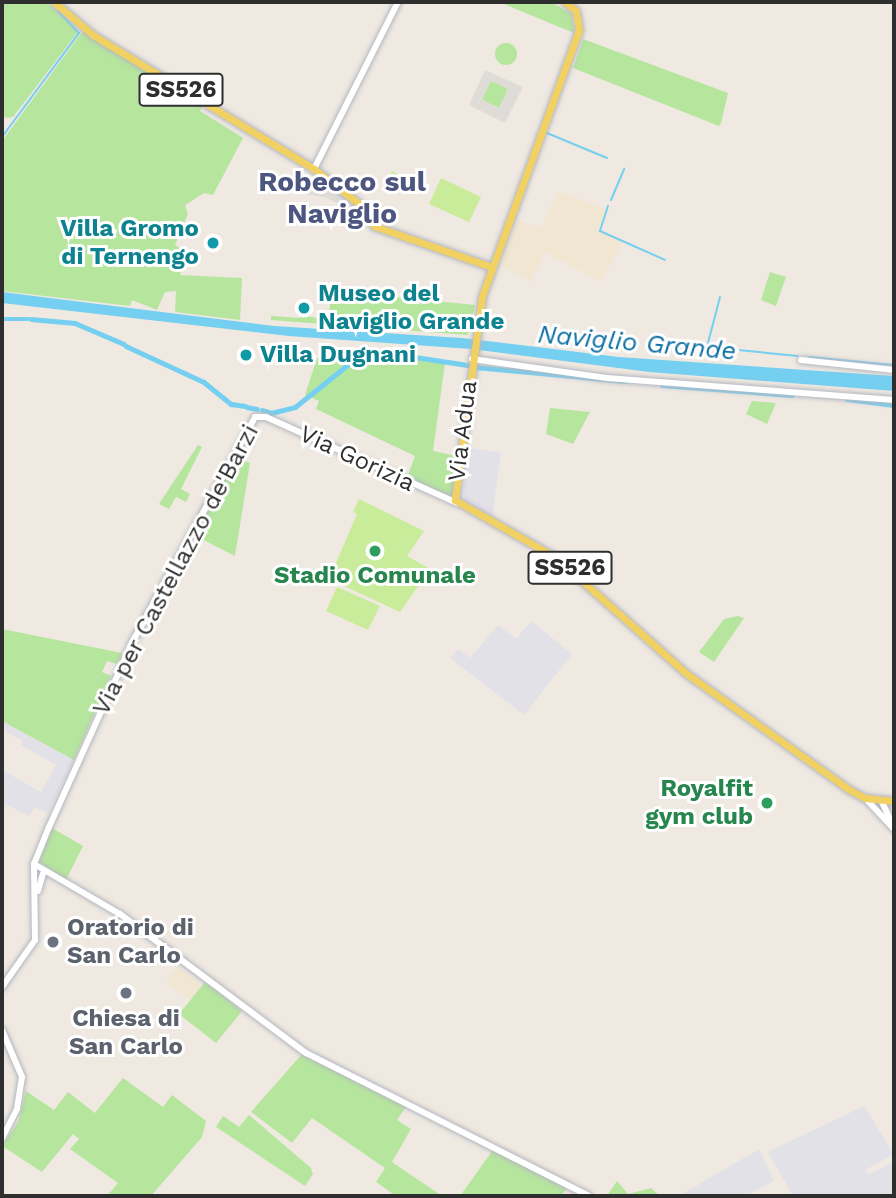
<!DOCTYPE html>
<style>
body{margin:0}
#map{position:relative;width:896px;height:1198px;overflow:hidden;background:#efe9e1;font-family:"Work Sans",sans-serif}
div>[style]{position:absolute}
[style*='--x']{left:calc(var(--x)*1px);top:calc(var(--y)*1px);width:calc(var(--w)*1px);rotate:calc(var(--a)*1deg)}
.industrial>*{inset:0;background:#e3e1e8}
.education>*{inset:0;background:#f0e6d1}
.green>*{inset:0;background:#b6e59e}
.round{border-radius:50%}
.pitch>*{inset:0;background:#c9ec9a}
.plaza>*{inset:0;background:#dfdcd8}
.water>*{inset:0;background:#75cff0}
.stream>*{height:2px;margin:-1px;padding:0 1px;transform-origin:1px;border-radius:1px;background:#75cff0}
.canal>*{height:4.5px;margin:-2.25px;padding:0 2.25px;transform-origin:2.25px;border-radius:2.25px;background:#75cff0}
.roads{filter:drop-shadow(0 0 2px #b4b7c1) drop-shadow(0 0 2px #b4b7c1)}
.secondary>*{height:6px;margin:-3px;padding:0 3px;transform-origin:3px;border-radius:3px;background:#fff}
.primary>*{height:7px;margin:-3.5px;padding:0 3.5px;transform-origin:3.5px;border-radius:3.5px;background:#f2d163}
.dots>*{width:19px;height:19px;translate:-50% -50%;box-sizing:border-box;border:4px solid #fff;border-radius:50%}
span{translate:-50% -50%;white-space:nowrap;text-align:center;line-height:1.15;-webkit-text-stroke:6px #fff;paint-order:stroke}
.shield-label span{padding:2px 5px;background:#fff;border:2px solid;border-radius:5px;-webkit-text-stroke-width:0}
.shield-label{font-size:23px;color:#2e2e2e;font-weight:700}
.culture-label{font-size:24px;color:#0d838f;font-weight:700}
.right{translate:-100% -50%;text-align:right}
.left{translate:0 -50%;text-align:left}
.street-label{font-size:24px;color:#2e2e2e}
.leisure-label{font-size:24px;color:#27864d;font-weight:700}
.worship-label{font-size:24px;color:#5b616d;font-weight:700}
.water-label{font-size:26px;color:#0d6fa3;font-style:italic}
.quarter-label{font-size:28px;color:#4d5680;font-weight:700}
.frame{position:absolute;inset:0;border:4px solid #2e2e2e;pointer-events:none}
</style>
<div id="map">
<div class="industrial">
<div style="clip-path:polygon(466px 447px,501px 453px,492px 519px,466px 503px,463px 496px)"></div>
<div style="clip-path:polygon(531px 621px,572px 654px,524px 715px,450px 658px,458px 649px,470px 658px,498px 625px,516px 639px)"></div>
<div style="clip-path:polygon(2px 721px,74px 760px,48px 813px,34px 807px,29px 816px,6px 804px,2px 811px,2px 770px,41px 792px,56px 765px,21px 745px,23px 741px,6px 732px)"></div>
<div style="clip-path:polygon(864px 1106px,894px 1154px,865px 1170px,868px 1175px,894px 1162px,894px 1196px,793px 1196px,768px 1152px)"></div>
<div style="clip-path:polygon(759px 1149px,774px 1181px,745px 1196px,679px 1196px)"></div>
</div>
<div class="education">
<div style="clip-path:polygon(558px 191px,606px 209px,598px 230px,623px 242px,601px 282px,545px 252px,530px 282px,501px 265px,517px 220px,541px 228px)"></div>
<div style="clip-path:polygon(178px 967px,198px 982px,200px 988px,191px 999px,166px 983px)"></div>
</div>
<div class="green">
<div style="clip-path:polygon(2px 2px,47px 2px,78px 32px,13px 117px,7px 118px,2px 116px)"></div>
<div style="clip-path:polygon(499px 2px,551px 2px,572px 14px,574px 33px)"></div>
<div style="clip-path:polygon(82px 32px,204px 105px,200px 111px,243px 138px,213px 195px,204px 193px,185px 205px,188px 214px,175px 245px,187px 253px,180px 275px,242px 278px,240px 320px,175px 312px,176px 291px,165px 292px,157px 310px,132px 300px,130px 306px,2px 291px,2px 141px)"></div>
<div style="clip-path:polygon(583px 39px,728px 93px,721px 123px,719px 126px,573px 68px)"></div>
<div class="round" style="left:495px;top:43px;width:22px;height:22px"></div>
<div style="clip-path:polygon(491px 80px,508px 89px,499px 108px,482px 100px)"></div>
<div style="clip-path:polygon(770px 272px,786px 277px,776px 306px,761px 300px)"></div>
<div style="clip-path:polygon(386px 296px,475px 305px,470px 330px,467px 335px,271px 320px,271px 316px,300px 318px,301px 315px,328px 320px,331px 297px,376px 301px)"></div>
<div style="clip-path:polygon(374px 353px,445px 363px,433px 451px,457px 456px,452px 500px,407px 478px,415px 456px,316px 409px,319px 401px,305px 395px,317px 358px,347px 362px)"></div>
<div style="clip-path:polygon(752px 401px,776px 403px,767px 424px,746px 414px)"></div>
<div style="clip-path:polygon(550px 408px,590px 412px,573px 444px,546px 434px)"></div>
<div style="clip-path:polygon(198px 445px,202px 447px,181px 489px,190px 494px,186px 502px,176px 497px,169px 509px,159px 504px)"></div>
<div style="clip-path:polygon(235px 457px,250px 463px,235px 556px,192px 534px)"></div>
<div style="clip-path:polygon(738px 616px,744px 618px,714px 662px,699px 652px,724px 619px)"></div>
<div style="clip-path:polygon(2px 629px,122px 653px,117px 664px,107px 661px,102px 672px,111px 676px,74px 760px,2px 721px)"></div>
<div style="clip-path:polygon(52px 828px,83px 846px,66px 880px,39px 862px)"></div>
<div style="clip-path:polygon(205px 982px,242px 1011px,216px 1043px,179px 1014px)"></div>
<div style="clip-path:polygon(302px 1054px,406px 1107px,397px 1120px,411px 1129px,392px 1162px,442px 1196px,396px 1196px,376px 1182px,385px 1168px,312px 1118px,292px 1143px,251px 1112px)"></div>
<div style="clip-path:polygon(123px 1078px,163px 1107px,172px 1095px,206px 1121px,202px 1137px,151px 1196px,107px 1196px,118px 1183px,70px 1149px,79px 1139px,73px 1134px,42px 1172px,2px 1146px,18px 1122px,26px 1091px,54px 1110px,68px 1092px,95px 1113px)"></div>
<div style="clip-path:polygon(249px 1115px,311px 1168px,313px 1174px,305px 1186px,216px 1127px,223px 1116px,239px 1127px)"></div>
<div style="clip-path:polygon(493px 1150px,567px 1188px,561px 1196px,460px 1196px)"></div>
<div style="clip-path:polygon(617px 1181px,628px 1194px,651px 1188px,660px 1196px,607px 1196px)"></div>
</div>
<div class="pitch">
<div style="clip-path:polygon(392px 171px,415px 183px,409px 195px,386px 182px)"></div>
<div style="clip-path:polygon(441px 178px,481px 197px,469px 222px,429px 204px)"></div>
<div style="clip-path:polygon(359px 499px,424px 531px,407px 556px,430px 569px,400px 612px,329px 579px,357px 514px,353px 512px)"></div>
<div style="clip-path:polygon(337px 587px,380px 606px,368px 630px,326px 611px)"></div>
</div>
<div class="plaza">
<div style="clip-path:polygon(evenodd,485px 70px,523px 87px,505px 123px,469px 105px,485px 70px,491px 81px,508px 89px,499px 108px,482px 100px,491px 81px)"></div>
<div style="clip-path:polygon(316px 174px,359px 206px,362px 215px,324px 197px,305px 194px)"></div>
</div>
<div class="water">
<div style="clip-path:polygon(2px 292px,274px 326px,462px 338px,619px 357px,894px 376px,894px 391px,649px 372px,471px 349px,289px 336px,2px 303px)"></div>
</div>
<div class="stream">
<div style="--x:61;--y:3;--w:1;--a:-45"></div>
<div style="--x:547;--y:133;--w:65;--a:22.6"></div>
<div style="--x:2;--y:137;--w:129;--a:-53.5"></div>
<div style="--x:79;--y:33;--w:30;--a:-134"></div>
<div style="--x:611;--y:200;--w:34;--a:-67"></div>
<div style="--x:608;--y:206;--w:26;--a:108"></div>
<div style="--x:600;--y:231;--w:71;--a:24"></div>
<div style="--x:720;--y:297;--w:52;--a:104.6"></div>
<div style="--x:707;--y:347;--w:91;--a:5.6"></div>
<div style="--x:809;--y:357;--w:85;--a:5.4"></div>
</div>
<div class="canal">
<div style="--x:2;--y:319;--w:26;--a:0"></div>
<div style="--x:31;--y:319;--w:44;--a:5.2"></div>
<div style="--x:75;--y:323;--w:53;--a:23.2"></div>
<div style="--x:126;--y:346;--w:86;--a:24.8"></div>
<div style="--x:204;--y:382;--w:35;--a:39"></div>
<div style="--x:231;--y:404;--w:14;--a:8"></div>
<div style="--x:475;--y:367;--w:151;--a:5.3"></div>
<div style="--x:662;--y:385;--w:130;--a:4.4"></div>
<div style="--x:847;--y:399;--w:47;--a:7.3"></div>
<div style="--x:247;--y:407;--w:10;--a:11"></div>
<div style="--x:262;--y:410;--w:9;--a:18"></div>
<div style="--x:271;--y:413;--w:25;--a:-14"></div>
<div style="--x:295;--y:407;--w:83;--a:-38.7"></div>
<div style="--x:360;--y:355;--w:42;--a:0"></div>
<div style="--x:402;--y:355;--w:66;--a:8.7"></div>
</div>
<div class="roads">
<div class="secondary">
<div style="--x:314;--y:169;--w:187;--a:-63.3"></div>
<div style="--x:472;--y:359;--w:136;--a:8"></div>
<div style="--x:607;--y:378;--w:288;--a:4.4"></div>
<div style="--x:801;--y:360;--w:94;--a:6.1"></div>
<div style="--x:865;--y:798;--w:42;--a:46.9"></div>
<div style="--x:882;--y:802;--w:26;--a:65"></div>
<div style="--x:34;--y:864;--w:99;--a:30.2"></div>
<div style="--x:120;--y:914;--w:232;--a:36.8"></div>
<div style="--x:306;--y:1053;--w:317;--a:26.8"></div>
<div style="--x:38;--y:891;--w:18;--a:-74"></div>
<div style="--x:2;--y:987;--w:57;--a:-54.9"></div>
<div style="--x:35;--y:940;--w:76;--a:-90.8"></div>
<div style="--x:34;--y:864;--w:40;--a:-68"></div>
<div style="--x:49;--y:827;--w:204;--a:-65.7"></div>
<div style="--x:133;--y:641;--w:255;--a:-61.4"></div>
<div style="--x:255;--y:417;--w:11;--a:0"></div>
<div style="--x:266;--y:417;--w:209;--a:24.2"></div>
<div style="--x:2;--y:1030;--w:51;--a:66.9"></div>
<div style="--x:22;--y:1077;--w:32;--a:99"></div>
<div style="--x:17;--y:1109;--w:33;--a:117"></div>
</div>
<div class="primary">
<div style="--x:54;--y:2;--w:51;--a:40.2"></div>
<div style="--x:93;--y:35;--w:258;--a:31.2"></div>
<div style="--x:314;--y:169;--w:56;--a:37.7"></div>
<div style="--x:358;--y:203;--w:28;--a:55"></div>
<div style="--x:374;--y:226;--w:125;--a:19.2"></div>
<div style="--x:565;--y:2;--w:14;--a:39"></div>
<div style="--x:576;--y:11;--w:19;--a:81"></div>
<div style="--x:579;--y:30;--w:284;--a:110"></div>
<div style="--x:482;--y:297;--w:205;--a:97.6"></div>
<div style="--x:455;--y:500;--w:115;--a:29.7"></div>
<div style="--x:555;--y:557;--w:176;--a:41.6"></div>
<div style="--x:687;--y:674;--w:198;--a:35.5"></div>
<div style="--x:848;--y:789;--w:19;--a:28"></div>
<div style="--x:865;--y:798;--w:29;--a:6"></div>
</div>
</div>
<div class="dots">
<div style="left:213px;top:243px;background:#0f9aa8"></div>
<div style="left:304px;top:308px;background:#0f9aa8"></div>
<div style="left:246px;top:355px;background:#0f9aa8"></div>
<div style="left:375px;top:551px;background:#2e9e5b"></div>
<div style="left:767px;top:803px;background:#2e9e5b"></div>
<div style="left:53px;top:942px;background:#6b7280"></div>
<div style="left:126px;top:993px;background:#6b7280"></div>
</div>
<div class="shield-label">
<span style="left:181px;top:90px">SS526</span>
<span style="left:570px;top:568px">SS526</span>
</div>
<div class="culture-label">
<span class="right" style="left:199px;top:243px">Villa Gromo<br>di Ternengo</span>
<span class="left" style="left:318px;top:308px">Museo del<br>Naviglio Grande</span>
<span class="left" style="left:260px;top:355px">Villa Dugnani</span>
</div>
<div class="street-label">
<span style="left:463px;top:431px;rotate:-83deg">Via Adua</span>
<span style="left:357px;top:459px;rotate:25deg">Via Gorizia</span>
<span style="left:176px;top:570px;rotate:-62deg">Via per Castellazzo de'Barzi</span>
</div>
<div class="leisure-label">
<span style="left:375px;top:576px">Stadio Comunale</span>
<span class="right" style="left:753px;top:803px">Royalfit<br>gym club</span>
</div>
<div class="worship-label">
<span class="left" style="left:67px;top:942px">Oratorio di<br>San Carlo</span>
<span style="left:126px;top:1033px">Chiesa di<br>San Carlo</span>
</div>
<div class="water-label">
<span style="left:637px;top:343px;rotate:5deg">Naviglio Grande</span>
</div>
<div class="quarter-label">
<span style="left:342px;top:198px">Robecco sul<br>Naviglio</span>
</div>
<div class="frame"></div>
</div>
